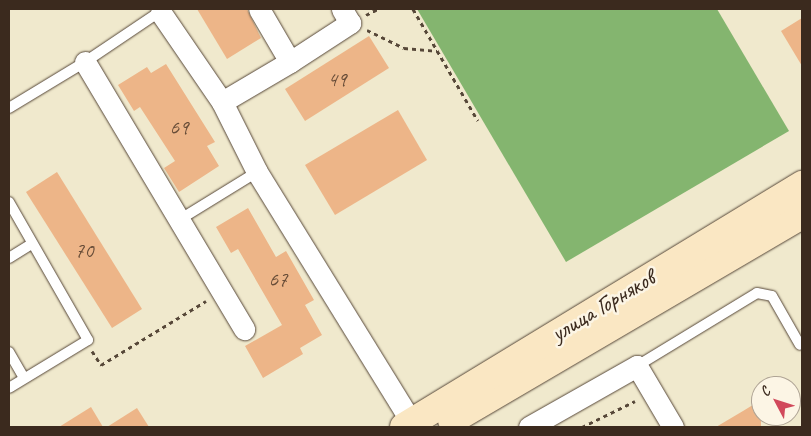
<!DOCTYPE html>
<meta charset="utf-8">
<style>
body{margin:0}
#map{position:relative;width:811px;height:436px;overflow:hidden;background:#f0e9cd;font-family:Caveat,sans-serif}
div>[style]{position:absolute}
[style*='--x']{left:calc(var(--x)*1px);top:calc(var(--y)*1px);width:calc(var(--w)*1px);rotate:calc(var(--a)*1deg)}
.forest>*{inset:0;background:#84b56f}
.building>*{inset:0;background:#edb588}
.path>*{height:3px;margin-top:-1.5px;transform-origin:0;background:repeating-linear-gradient(90deg,#564738 0 4px,transparent 0 8px)}
.roads{filter:drop-shadow(0 0 1px #564738) drop-shadow(0 0 1px #564738)}
.lane>*{height:10px;margin:-5px;padding:0 5px;transform-origin:5px;border-radius:5px;background:#fff}
.street>*{height:21px;margin:-10.5px;padding:0 10.5px;transform-origin:10.5px;border-radius:10.5px;background:#fff}
.secondary>*{height:28px;margin:-14px;padding:0 14px;transform-origin:14px;border-radius:14px;background:#fae7c3}
span{translate:-50% -50%;white-space:nowrap;text-align:center;line-height:1.15;-webkit-text-stroke:5px #fcf5e5;paint-order:stroke}
.number-label{font-size:21px;color:#684d38}
.number-label span{-webkit-text-stroke-width:0}
.street-label{font-size:24px;color:#3b2a1e}
.frame{position:absolute;inset:0;border:10px solid #3b2a1e;pointer-events:none}
.north{position:absolute;left:751px;top:376px;width:50px;height:50px;box-sizing:border-box;background:#fcf5e5;border:1px solid #afa495;border-radius:50%;rotate:310deg;font-size:14px;font-weight:700;line-height:20px;text-align:center;color:#3b2a1e}
.north::after{content:'';display:block;margin:auto;width:18px;height:22px;background:#d1495b;clip-path:polygon(50% 0,100% 100%,50% 72%,0 100%)}
</style>
<div id="map">
<div class="forest">
<div style="clip-path:polygon(417px 9px,717px 9px,789px 131px,566px 262px)"></div>
</div>
<div class="building">
<div style="clip-path:polygon(197px 9px,247px 9px,261px 38px,227px 59px)"></div>
<div style="clip-path:polygon(802px 18px,802px 66px,781px 31px)"></div>
<div style="clip-path:polygon(369px 36px,389px 68px,305px 121px,285px 89px)"></div>
<div style="clip-path:polygon(166px 64px,215px 142px,207px 146px,219px 166px,179px 192px,164px 168px,175px 161px,140px 107px,134px 111px,118px 85px,147px 67px,151px 73px)"></div>
<div style="clip-path:polygon(398px 110px,427px 160px,335px 215px,305px 165px)"></div>
<div style="clip-path:polygon(57px 172px,142px 309px,112px 328px,26px 192px)"></div>
<div style="clip-path:polygon(248px 208px,276px 257px,286px 251px,314px 300px,305px 305px,322px 335px,300px 348px,303px 354px,263px 378px,245px 346px,282px 325px,238px 249px,231px 253px,216px 227px)"></div>
<div style="clip-path:polygon(761px 400px,761px 427px,716px 427px,743px 411px)"></div>
<div style="clip-path:polygon(91px 407px,103px 427px,59px 427px)"></div>
<div style="clip-path:polygon(137px 408px,149px 427px,107px 427px)"></div>
</div>
<div class="path">
<div style="--x:413;--y:9;--w:129;--a:59.9"></div>
<div style="--x:366;--y:15;--w:13;--a:-27"></div>
<div style="--x:367;--y:30;--w:41;--a:25.9"></div>
<div style="--x:404;--y:48;--w:33;--a:5"></div>
<div style="--x:92;--y:351;--w:17;--a:57"></div>
<div style="--x:101;--y:365;--w:123;--a:-31.4"></div>
<div style="--x:582;--y:427;--w:59;--a:-26.1"></div>
</div>
<div class="roads">
<div class="lane">
<div style="--x:9;--y:108;--w:89;--a:-31.2"></div>
<div style="--x:85;--y:62;--w:92;--a:-33.9"></div>
<div style="--x:9;--y:202;--w:159;--a:60.2"></div>
<div style="--x:88;--y:340;--w:92;--a:148.7"></div>
<div style="--x:179;--y:220;--w:92;--a:-31.6"></div>
<div style="--x:9;--y:258;--w:26;--a:-32"></div>
<div style="--x:9;--y:352;--w:30;--a:60"></div>
<div style="--x:637;--y:366;--w:140;--a:-31.3"></div>
<div style="--x:757;--y:293;--w:15;--a:11"></div>
<div style="--x:772;--y:296;--w:56;--a:60.3"></div>
</div>
<div class="street">
<div style="--x:161;--y:13;--w:108;--a:55.6"></div>
<div style="--x:222;--y:102;--w:78;--a:63.4"></div>
<div style="--x:257;--y:172;--w:295;--a:58.3"></div>
<div style="--x:85;--y:62;--w:311;--a:59.2"></div>
<div style="--x:290;--y:62;--w:72;--a:-33"></div>
<div style="--x:350;--y:23;--w:16;--a:-120"></div>
<div style="--x:222;--y:102;--w:79;--a:-30.5"></div>
<div style="--x:290;--y:62;--w:61;--a:-120.3"></div>
<div style="--x:529;--y:427;--w:124;--a:-29.5"></div>
<div style="--x:637;--y:366;--w:71;--a:59.5"></div>
</div>
<div class="secondary">
<div style="--x:452;--y:420;--w:406;--a:-30.4"></div>
<div style="--x:404;--y:427;--w:466;--a:-31.3"></div>
</div>
</div>
<div class="number-label">
<span style="left:337px;top:79px">49</span>
<span style="left:179px;top:127px">69</span>
<span style="left:84px;top:250px">70</span>
<span style="left:278px;top:279px">67</span>
</div>
<div class="street-label">
<span style="left:603px;top:306px;rotate:-31deg">улица Горняков</span>
</div>
<div class="frame"></div>
<div class="north">С</div>
</div>
